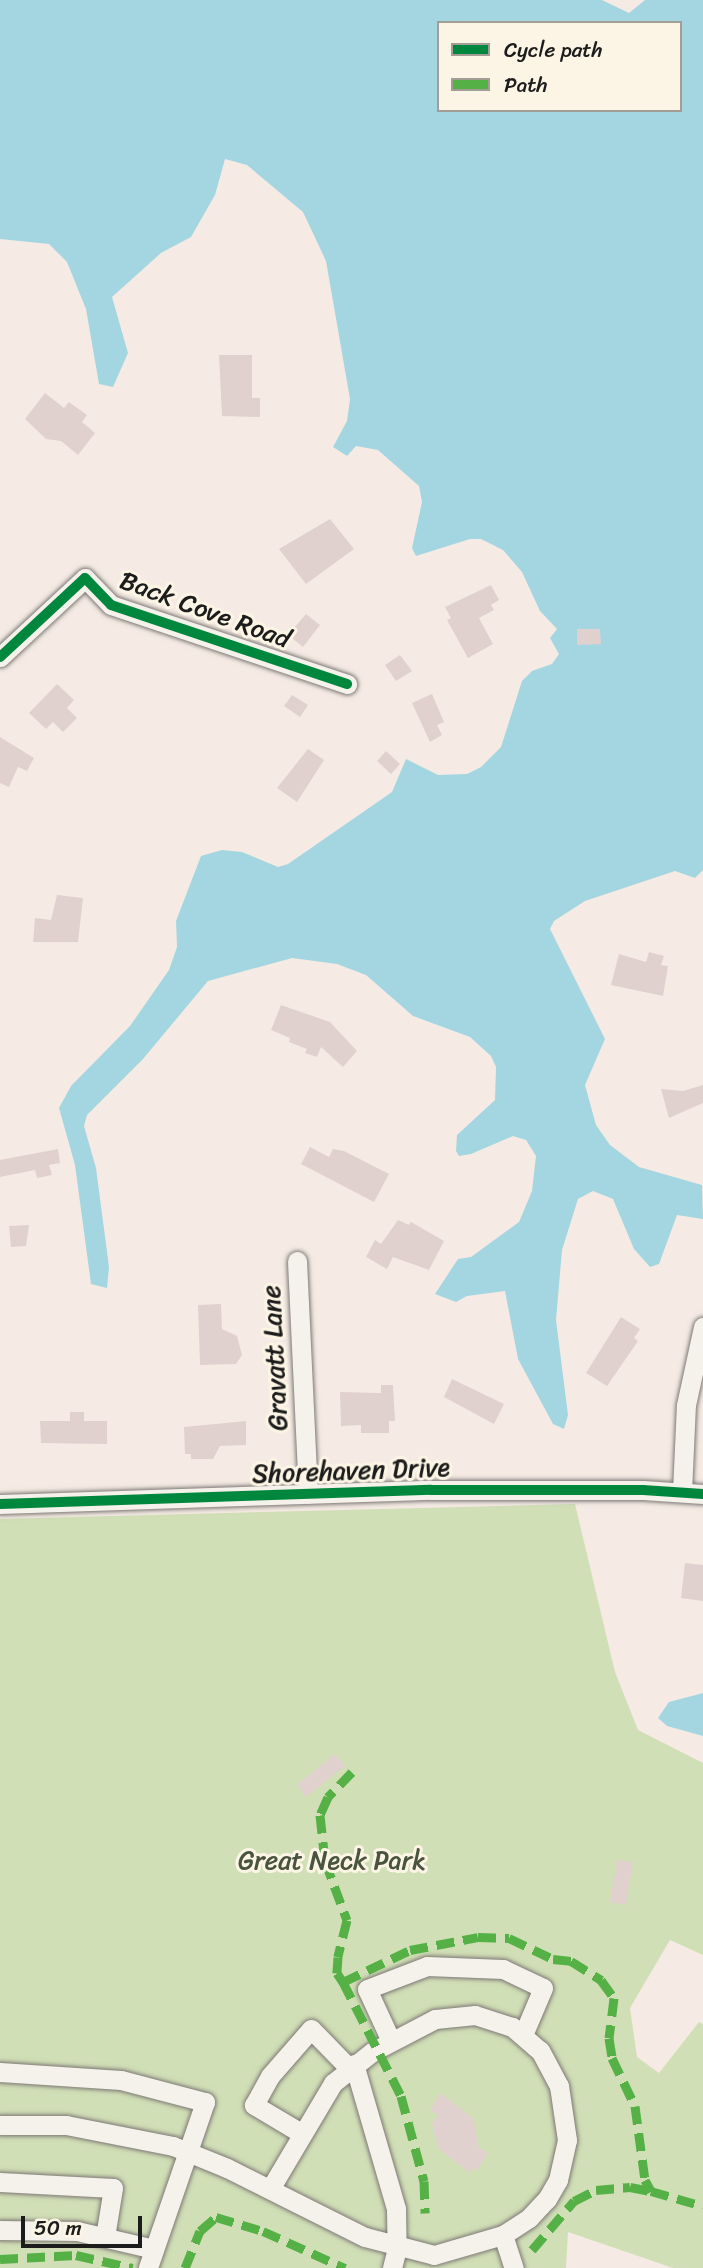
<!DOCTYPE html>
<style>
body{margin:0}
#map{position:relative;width:703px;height:2268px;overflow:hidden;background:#f5ebe4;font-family:Sriracha,sans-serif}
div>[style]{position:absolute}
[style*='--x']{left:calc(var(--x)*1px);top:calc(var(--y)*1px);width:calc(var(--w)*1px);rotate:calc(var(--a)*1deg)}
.green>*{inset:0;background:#d1dfb6}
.water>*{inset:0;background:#a4d6e1}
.building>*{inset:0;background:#e0d1ce}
.roads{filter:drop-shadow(0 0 2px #7e7976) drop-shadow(0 0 2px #7e7976)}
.minor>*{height:19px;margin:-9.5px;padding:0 9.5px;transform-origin:9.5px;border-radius:9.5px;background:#f5f1eb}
.quiet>*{height:9px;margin-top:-4.5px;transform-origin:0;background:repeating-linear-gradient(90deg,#55b145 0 18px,transparent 0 27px)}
.cycleway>*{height:10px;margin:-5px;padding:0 5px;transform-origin:5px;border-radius:5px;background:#00873e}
span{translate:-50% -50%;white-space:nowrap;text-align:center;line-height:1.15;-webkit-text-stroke:6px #fcf5e5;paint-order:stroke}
.street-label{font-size:26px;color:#1c1c1c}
.park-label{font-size:26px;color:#49543f}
.legend{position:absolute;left:437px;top:21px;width:245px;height:91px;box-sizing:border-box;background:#fcf5e5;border:2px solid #a29e95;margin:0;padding:9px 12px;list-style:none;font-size:21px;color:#1c1c1c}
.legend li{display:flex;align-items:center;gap:14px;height:35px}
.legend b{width:35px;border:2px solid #a29e95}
.scale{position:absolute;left:21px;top:2216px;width:121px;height:32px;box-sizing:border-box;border:4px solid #1c1c1c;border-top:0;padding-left:9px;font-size:21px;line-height:24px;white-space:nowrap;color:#1c1c1c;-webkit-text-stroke:5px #fcf5e5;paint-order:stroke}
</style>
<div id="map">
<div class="green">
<div style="clip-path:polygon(575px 1504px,615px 1672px,638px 1730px,703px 1763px,703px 1955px,670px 1940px,630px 2008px,637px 2057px,659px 2073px,699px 2022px,703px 2024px,703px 2268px,673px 2268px,568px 2232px,566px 2268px,0 2268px,0 1519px)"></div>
</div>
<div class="water">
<div style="clip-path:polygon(evenodd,0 0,602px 0,629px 13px,645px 0,703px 0,703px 870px,695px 878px,675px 871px,585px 901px,554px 921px,550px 929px,605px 1039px,585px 1085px,596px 1125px,610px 1145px,639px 1167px,702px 1185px,703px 1219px,677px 1215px,659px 1264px,650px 1267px,634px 1249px,613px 1199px,593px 1191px,578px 1199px,562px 1250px,556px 1320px,568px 1415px,564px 1429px,553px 1424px,518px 1359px,505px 1291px,467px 1296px,456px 1302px,435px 1294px,458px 1259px,471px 1257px,519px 1222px,532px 1191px,536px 1156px,526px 1140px,513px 1136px,471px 1154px,459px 1156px,456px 1151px,457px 1135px,495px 1100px,496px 1067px,491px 1056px,470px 1037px,413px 1016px,366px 975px,337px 964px,292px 958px,208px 981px,143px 1059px,87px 1115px,84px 1126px,96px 1168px,109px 1267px,107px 1288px,91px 1284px,75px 1165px,59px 1108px,71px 1086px,130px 1026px,169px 970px,177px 947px,176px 921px,201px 856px,222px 850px,242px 852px,278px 867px,288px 864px,392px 792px,406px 759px,438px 775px,467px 774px,481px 767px,501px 747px,522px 681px,532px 671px,552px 664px,559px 654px,550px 638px,557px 629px,540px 611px,522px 572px,503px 550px,481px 539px,470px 539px,416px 556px,412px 548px,422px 502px,419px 486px,378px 450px,356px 446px,347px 456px,333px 447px,347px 421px,350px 399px,326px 261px,303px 212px,247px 165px,225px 159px,215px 195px,191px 237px,161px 253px,112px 297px,128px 353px,113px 387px,99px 384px,86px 309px,67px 262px,49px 244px,0 239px,0 0,439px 23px,680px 23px,680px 110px,439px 110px,439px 23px)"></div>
<div style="clip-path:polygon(703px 1693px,703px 1736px,667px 1726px,658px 1718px,669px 1702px)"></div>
</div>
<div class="building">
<div style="clip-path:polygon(219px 355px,252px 355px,252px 398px,260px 398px,260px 417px,222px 416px)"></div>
<div style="clip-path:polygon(45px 393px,64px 408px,69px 402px,87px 415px,82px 422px,95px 433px,78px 455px,61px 441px,46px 439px,25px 419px)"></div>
<div style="clip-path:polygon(330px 519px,354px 549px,306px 584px,279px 549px)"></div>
<div style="clip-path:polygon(491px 585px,499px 600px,491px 605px,494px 610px,479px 618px,493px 644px,468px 658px,447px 620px,451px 618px,445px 607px)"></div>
<div style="clip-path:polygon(306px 614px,320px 625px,303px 647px,288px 635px)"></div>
<div style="clip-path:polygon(577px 629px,600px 629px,601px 644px,577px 645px)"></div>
<div style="clip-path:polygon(400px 655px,412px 671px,396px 681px,385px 665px)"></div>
<div style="clip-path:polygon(57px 684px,74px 700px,67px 708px,77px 718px,63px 732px,53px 722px,46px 729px,29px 713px)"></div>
<div style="clip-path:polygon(432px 694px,444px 722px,437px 725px,442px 735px,430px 742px,412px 703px)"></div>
<div style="clip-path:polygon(292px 695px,308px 705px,300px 717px,284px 706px)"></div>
<div style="clip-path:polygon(0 737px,34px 758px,27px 771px,18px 767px,9px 787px,0 783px)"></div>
<div style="clip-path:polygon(308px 749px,324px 760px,297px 802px,277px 788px)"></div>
<div style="clip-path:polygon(386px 751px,400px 764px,391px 774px,377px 761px)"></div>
<div style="clip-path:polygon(57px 895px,83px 898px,78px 942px,33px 942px,35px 918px,51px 920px)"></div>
<div style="clip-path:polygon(649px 952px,664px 956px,661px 965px,668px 966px,663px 996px,611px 985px,619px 954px,646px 962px)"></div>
<div style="clip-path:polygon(281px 1005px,330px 1022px,357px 1051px,343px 1067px,321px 1047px,317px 1057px,305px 1053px,307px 1049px,289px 1042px,290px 1038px,271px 1030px)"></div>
<div style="clip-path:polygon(703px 1085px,703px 1103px,669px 1118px,661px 1089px,683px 1091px)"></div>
<div style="clip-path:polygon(310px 1147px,329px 1157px,333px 1149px,344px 1151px,389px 1174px,374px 1202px,301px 1164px)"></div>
<div style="clip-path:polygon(58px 1149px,60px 1163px,49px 1165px,52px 1175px,37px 1178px,35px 1170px,0 1177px,0 1160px)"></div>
<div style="clip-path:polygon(398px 1220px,409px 1225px,411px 1222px,444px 1241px,429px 1270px,393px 1257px,387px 1269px,366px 1257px,375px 1240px,381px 1244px)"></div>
<div style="clip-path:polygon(29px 1225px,26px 1246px,11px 1247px,9px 1226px)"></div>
<div style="clip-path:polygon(221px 1304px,222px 1329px,237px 1336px,242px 1355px,236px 1364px,200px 1365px,198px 1305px)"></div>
<div style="clip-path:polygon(621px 1317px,640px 1329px,634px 1338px,638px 1341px,607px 1386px,586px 1373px)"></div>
<div style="clip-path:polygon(452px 1379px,504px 1404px,494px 1424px,444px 1397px)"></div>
<div style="clip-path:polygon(381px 1385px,393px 1385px,395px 1421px,389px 1421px,389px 1433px,361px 1433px,361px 1425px,341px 1426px,340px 1392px,381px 1393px)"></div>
<div style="clip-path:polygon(70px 1412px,84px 1412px,84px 1421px,107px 1421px,107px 1444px,41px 1443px,40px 1421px,70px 1421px)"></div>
<div style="clip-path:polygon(246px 1421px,246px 1445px,220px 1446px,213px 1459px,191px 1459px,191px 1454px,185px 1454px,184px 1427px)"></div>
<div style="clip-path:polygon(685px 1563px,703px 1565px,703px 1601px,681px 1598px)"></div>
<div style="clip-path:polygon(335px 1754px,345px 1766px,306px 1797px,297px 1785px)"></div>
<div style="clip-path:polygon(617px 1860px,633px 1862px,626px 1905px,610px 1902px)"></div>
<div style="clip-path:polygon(441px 2093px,473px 2118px,479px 2148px,488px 2153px,477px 2171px,472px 2168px,470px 2173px,438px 2148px,432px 2124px,438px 2115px,430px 2110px)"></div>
</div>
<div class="roads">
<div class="minor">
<div style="--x:0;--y:657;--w:116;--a:-42.9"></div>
<div style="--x:85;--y:578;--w:37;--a:46"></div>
<div style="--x:111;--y:605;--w:249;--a:18.5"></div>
<div style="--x:297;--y:1261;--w:233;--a:87.3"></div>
<div style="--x:682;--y:1492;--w:87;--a:-87.4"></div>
<div style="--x:686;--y:1405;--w:80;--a:-77.7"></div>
<div style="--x:0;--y:1504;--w:431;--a:-1.9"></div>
<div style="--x:431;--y:1490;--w:212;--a:0"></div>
<div style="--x:643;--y:1490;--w:60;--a:3.8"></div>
<div style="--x:391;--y:2041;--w:57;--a:-114.8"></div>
<div style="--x:367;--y:1989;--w:64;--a:-21"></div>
<div style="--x:427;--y:1966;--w:76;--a:2.3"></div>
<div style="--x:503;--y:1969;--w:44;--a:25.4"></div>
<div style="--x:543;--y:1988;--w:51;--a:113.1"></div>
<div style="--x:354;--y:2064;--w:151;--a:73.8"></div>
<div style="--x:396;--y:2209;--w:39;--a:89"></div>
<div style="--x:397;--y:2248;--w:21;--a:104"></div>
<div style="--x:0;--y:2072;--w:121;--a:3.8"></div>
<div style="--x:121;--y:2080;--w:87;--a:14.7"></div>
<div style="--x:205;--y:2102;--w:176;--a:109"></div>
<div style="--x:0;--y:2125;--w:66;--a:0"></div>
<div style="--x:66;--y:2125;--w:109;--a:11.1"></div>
<div style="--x:173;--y:2146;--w:58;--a:22.2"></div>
<div style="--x:227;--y:2168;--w:154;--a:26.6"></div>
<div style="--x:365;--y:2237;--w:71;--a:14.6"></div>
<div style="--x:434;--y:2255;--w:72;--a:-16.2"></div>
<div style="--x:503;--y:2235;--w:31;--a:-33"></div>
<div style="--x:529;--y:2218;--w:26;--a:-47"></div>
<div style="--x:547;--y:2199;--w:22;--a:-60"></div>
<div style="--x:558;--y:2180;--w:41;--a:-77.3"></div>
<div style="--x:567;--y:2140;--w:55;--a:-98.4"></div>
<div style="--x:559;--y:2086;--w:40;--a:-118"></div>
<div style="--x:540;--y:2051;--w:37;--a:-139"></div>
<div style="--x:512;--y:2027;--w:39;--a:-162"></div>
<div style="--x:475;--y:2015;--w:40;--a:174.3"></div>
<div style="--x:435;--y:2019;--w:71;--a:152.4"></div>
<div style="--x:372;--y:2052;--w:50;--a:141.5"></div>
<div style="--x:333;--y:2083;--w:123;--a:120.7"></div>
<div style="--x:301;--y:2133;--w:55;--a:-149.2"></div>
<div style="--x:254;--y:2105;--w:33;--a:-61"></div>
<div style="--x:270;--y:2076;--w:62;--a:-48.9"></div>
<div style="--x:311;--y:2029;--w:54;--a:45.7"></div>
<div style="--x:0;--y:2182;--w:113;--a:3"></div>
<div style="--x:113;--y:2188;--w:50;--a:99.3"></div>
<div style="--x:0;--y:2230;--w:77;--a:0.7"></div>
<div style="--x:77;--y:2231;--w:79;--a:13.2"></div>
<div style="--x:503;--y:2235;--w:35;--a:72"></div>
</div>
</div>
<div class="quiet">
<div style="--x:352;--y:1772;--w:35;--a:134"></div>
<div style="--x:328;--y:1797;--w:20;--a:114"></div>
<div style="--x:320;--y:1815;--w:46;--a:83.8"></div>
<div style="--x:325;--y:1861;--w:63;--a:69.6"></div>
<div style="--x:347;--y:1920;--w:38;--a:104"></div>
<div style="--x:338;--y:1957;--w:16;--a:94"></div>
<div style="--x:337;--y:1973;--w:11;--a:56"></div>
<div style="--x:343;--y:1982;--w:74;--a:-25.5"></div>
<div style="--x:410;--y:1950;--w:69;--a:-10.8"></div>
<div style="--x:478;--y:1937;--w:31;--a:2"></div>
<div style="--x:509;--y:1938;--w:49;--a:25.5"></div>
<div style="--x:553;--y:1959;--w:18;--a:6"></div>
<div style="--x:571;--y:1961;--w:36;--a:32"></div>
<div style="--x:601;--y:1980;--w:22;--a:54"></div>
<div style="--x:614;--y:1998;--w:40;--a:97.1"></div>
<div style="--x:609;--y:2038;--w:20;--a:81"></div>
<div style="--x:612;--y:2058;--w:53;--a:64.4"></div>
<div style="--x:635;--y:2106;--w:75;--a:82.3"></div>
<div style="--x:645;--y:2180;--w:13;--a:61"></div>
<div style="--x:651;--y:2191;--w:54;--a:16.1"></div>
<div style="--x:343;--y:1982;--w:128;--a:63"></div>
<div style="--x:401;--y:2096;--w:88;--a:74.9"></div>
<div style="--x:424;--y:2181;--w:32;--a:88"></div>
<div style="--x:532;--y:2250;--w:65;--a:-49.4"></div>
<div style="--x:574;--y:2201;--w:25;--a:-27"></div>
<div style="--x:596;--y:2190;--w:34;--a:-5"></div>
<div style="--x:630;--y:2187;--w:21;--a:11"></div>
<div style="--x:0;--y:2259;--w:76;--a:-3"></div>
<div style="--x:76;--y:2255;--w:58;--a:12.8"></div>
<div style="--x:185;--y:2268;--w:40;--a:-68"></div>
<div style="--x:200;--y:2231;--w:21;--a:-41"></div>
<div style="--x:216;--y:2217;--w:49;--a:16.6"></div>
<div style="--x:263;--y:2231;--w:90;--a:24.3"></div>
</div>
<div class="cycleway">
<div style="--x:0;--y:657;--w:116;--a:-42.9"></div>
<div style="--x:85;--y:578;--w:37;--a:46"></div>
<div style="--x:111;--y:605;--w:249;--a:18.5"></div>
<div style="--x:0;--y:1504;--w:431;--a:-1.9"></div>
<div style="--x:431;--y:1490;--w:212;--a:0"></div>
<div style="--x:643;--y:1490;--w:60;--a:3.8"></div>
</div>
<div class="street-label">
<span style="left:205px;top:610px;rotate:20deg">Back Cove Road</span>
<span style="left:275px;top:1358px;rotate:-93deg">Gravatt Lane</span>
<span style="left:351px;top:1471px;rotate:-2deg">Shorehaven Drive</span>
</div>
<div class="park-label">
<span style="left:332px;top:1861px">Great Neck Park</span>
</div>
<ul class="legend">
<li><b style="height:9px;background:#00873e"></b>Cycle path</li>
<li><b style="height:9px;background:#55b145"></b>Path</li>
</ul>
<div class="scale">50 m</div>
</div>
